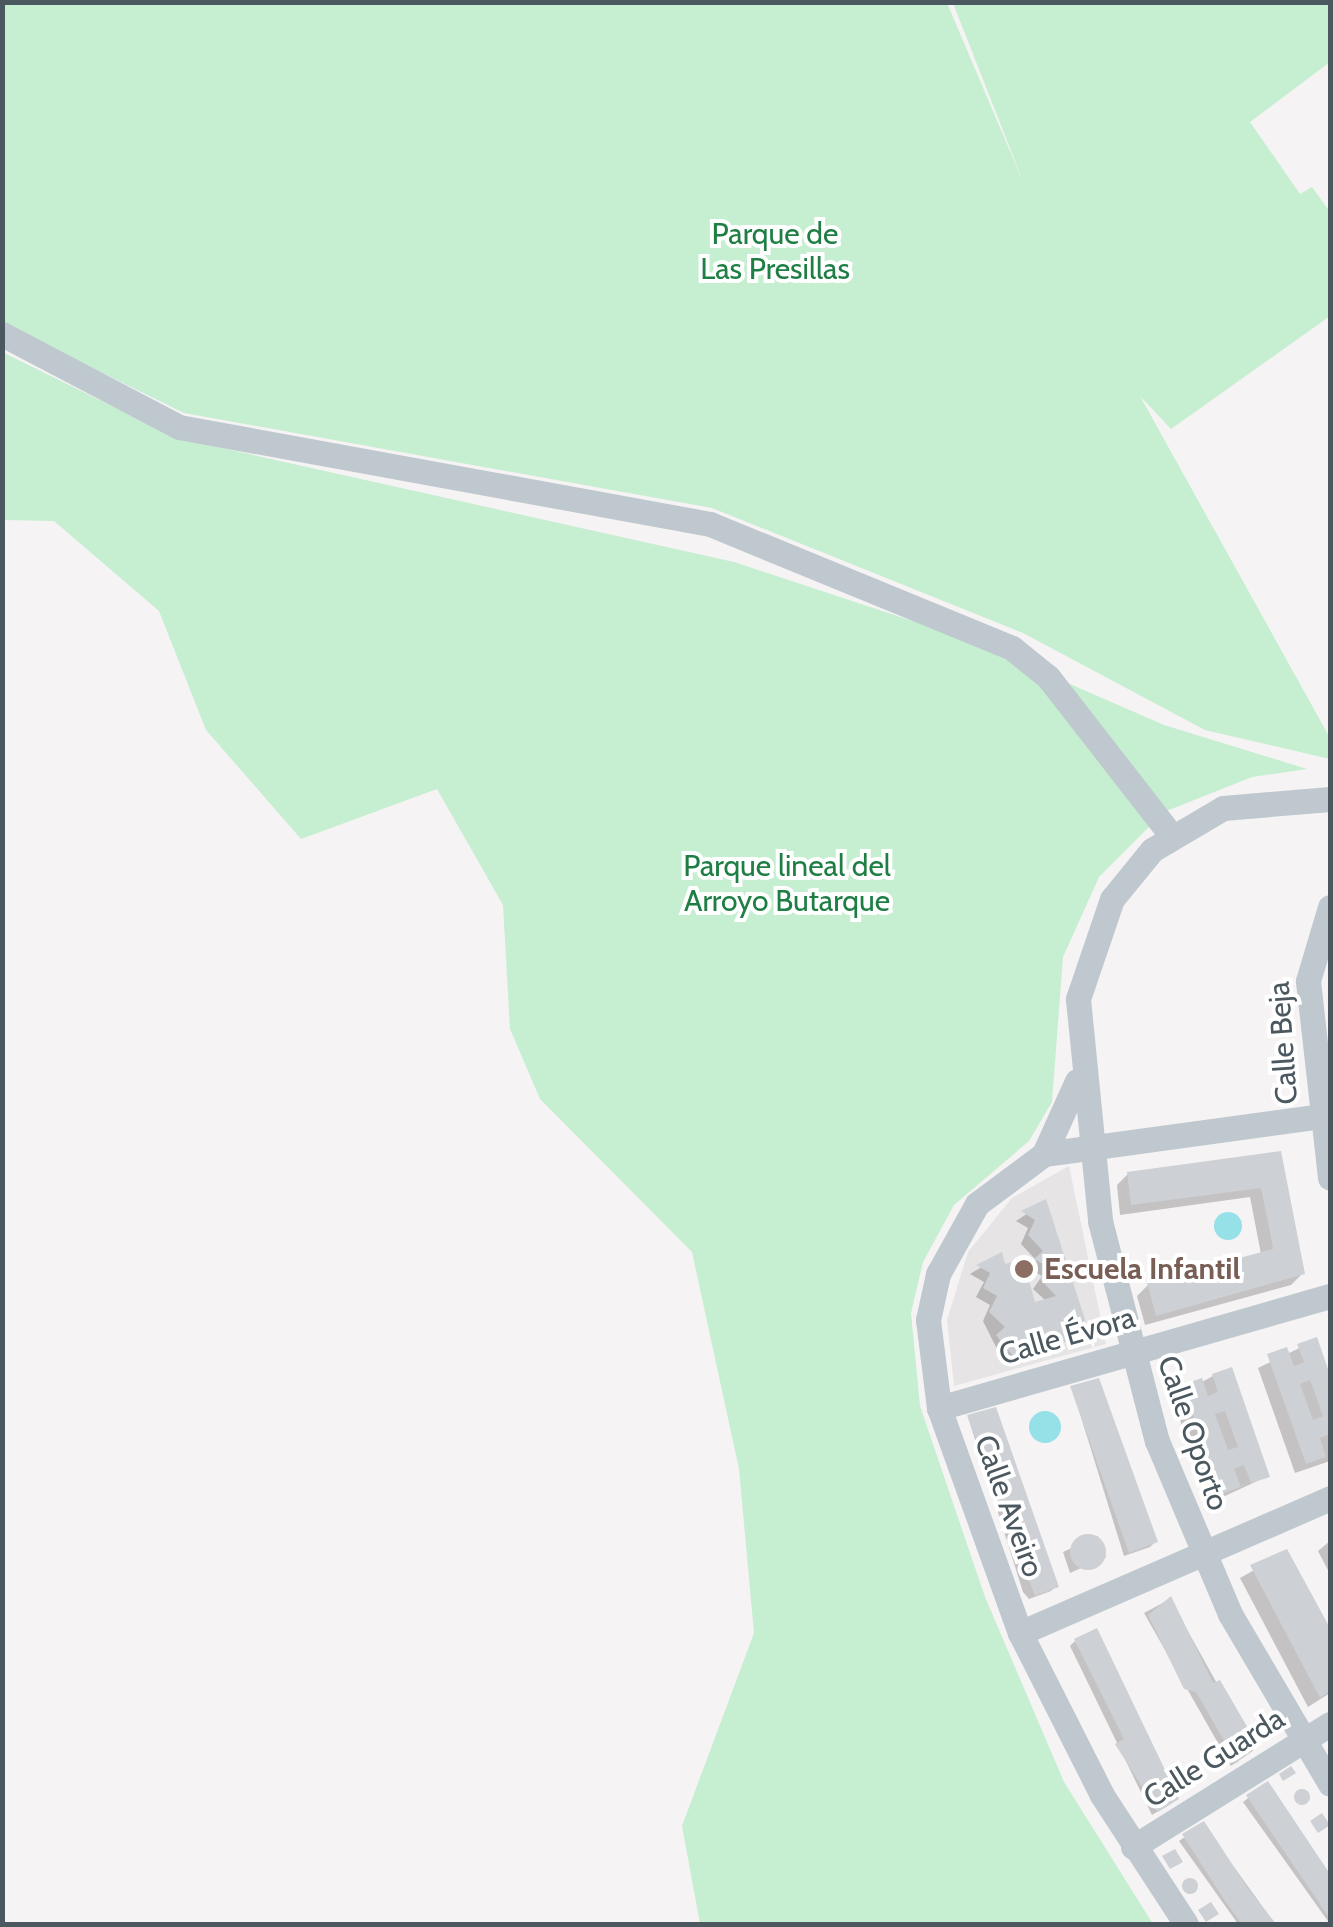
<!DOCTYPE html>
<meta charset="utf-8">
<style>
body{margin:0}
#map{position:relative;width:1333px;height:1927px;overflow:hidden;background:#f5f3f3;font-family:Cabin,sans-serif}
div>[style]{position:absolute}
[style*='--x']{left:calc(var(--x)*1px);top:calc(var(--y)*1px);width:calc(var(--w)*1px);rotate:calc(var(--a)*1deg)}
.education>*{inset:0;background:#e6e4e4}
.green>*{inset:0;background:#c6eed1}
.water>*{inset:0;background:#96e0e8}
.round{border-radius:50%}
.shadow>*{inset:0;background:#0003}
.building>*{inset:0;background:#cdd0d4}
.minor>*{height:25px;margin:-12.5px;padding:0 12.5px;transform-origin:12.5px;border-radius:12.5px;background:#bfc8ce}
.dots>*{width:28px;height:28px;translate:-50% -50%;box-sizing:border-box;border:5px solid #fff;border-radius:50%}
span{translate:-50% -50%;white-space:nowrap;text-align:center;line-height:1.15;-webkit-text-stroke:8px #fff;paint-order:stroke}
.park-label{font-size:30px;color:#1e7e44}
.street-label{font-size:30px;color:#4b585f}
.education-label{font-size:30px;color:#785e54;font-weight:700}
.left{translate:0 -50%;text-align:left}
.frame{position:absolute;inset:0;border:5px solid #4b585f;pointer-events:none}
</style>
<div id="map">
<div class="education">
<div style="clip-path:polygon(1069px 1166px,1106px 1344px,954px 1386px,947px 1320px,968px 1252px,1012px 1198px)"></div>
</div>
<div class="green">
<div style="clip-path:polygon(2px 3px,947px 3px,1024px 184px,953px 3px,1330px 3px,1330px 62px,1250px 122px,1300px 194px,1312px 187px,1330px 212px,1330px 316px,1171px 429px,1140px 396px,1330px 738px,1330px 759px,1205px 730px,1023px 633px,712px 508px,184px 413px,3px 324px)"></div>
<div style="clip-path:polygon(2px 352px,177px 438px,734px 562px,967px 639px,1164px 725px,1307px 769px,1252px 777px,1164px 812px,1099px 877px,1063px 957px,1052px 1102px,1029px 1141px,954px 1205px,923px 1262px,911px 1313px,920px 1406px,985px 1597px,1064px 1782px,1153px 1924px,700px 1924px,682px 1826px,754px 1633px,739px 1469px,692px 1252px,540px 1099px,510px 1029px,503px 905px,437px 789px,301px 839px,206px 730px,159px 611px,54px 521px,3px 520px)"></div>
</div>
<div class="water">
<div class="round" style="left:1214px;top:1212px;width:28px;height:28px"></div>
<div class="round" style="left:1029px;top:1411px;width:32px;height:32px"></div>
</div>
<div class="shadow">
<div style="clip-path:polygon(1128px 1174px,1287px 1186px,1302px 1274px,1291px 1285px,1145px 1325px,1137px 1296px,1148px 1285px,1261px 1254px,1250px 1197px,1120px 1215px,1117px 1185px)"></div>
<div style="clip-path:polygon(1045px 1202px,1087px 1334px,1004px 1363px,983px 1321px,990px 1305px,976px 1297px,984px 1282px,970px 1274px,1000px 1256px,1033px 1305px,1046px 1301px,1033px 1289px,1042px 1276px,1028px 1268px,1036px 1260px,1021px 1244px,1028px 1228px,1016px 1221px)"></div>
<div style="clip-path:polygon(1316px 1340px,1330px 1382px,1330px 1461px,1295px 1473px,1258px 1368px)"></div>
<div style="clip-path:polygon(1213px 1376px,1268px 1476px,1210px 1503px,1172px 1398px)"></div>
<div style="clip-path:polygon(1072px 1388px,1155px 1542px,1150px 1547px,1124px 1556px)"></div>
<div style="clip-path:polygon(968px 1417px,1056px 1586px,1051px 1591px,1029px 1599px,1023px 1592px)"></div>
<div style="clip-path:polygon(1098px 1536px,1106px 1557px,1070px 1573px,1063px 1552px)"></div>
<div style="clip-path:polygon(1330px 1541px,1330px 1574px,1318px 1551px)"></div>
<div style="clip-path:polygon(1286px 1552px,1330px 1633px,1330px 1693px,1308px 1707px,1240px 1578px)"></div>
<div style="clip-path:polygon(1170px 1599px,1254px 1750px,1231px 1766px,1144px 1613px)"></div>
<div style="clip-path:polygon(1075px 1641px,1171px 1803px,1152px 1815px,1070px 1646px)"></div>
<div style="clip-path:polygon(1267px 1784px,1330px 1878px,1330px 1924px,1243px 1802px)"></div>
<div style="clip-path:polygon(1304px 1791px,1310px 1799px,1301px 1805px)"></div>
<div style="clip-path:polygon(1203px 1824px,1275px 1924px,1238px 1924px,1179px 1841px)"></div>
<div style="clip-path:polygon(1192px 1880px,1197px 1888px,1188px 1894px)"></div>
</div>
<div class="building">
<div style="clip-path:polygon(1281px 1151px,1305px 1274px,1156px 1316px,1147px 1283px,1273px 1249px,1270px 1232px,1261px 1188px,1131px 1205px,1127px 1172px)"></div>
<div style="clip-path:polygon(1046px 1199px,1090px 1335px,1013px 1356px,996px 1335px,1005px 1327px,989px 1312px,997px 1296px,983px 1288px,990px 1273px,976px 1265px,1002px 1252px,1005px 1264px,1023px 1259px,1035px 1302px,1056px 1296px,1040px 1279px,1048px 1267px,1034px 1259px,1043px 1251px,1028px 1235px,1035px 1220px,1021px 1211px)"></div>
<div style="clip-path:polygon(evenodd,1317px 1337px,1330px 1375px,1330px 1434px,1320px 1438px,1326px 1457px,1306px 1464px,1267px 1354px,1287px 1347px,1294px 1366px,1304px 1362px,1297px 1344px,1317px 1337px,1310px 1380px,1323px 1416px,1313px 1420px,1300px 1384px,1310px 1380px)"></div>
<div style="clip-path:polygon(evenodd,1232px 1367px,1270px 1477px,1251px 1483px,1244px 1465px,1234px 1469px,1241px 1487px,1221px 1494px,1182px 1385px,1202px 1378px,1208px 1396px,1218px 1392px,1212px 1374px,1232px 1367px,1225px 1411px,1238px 1447px,1228px 1450px,1215px 1414px,1225px 1411px)"></div>
<div style="clip-path:polygon(1099px 1378px,1158px 1542px,1129px 1553px,1070px 1386px)"></div>
<div style="clip-path:polygon(996px 1407px,1059px 1587px,1035px 1596px,967px 1415px)"></div>
<div class="round" style="left:1070px;top:1534px;width:36px;height:36px"></div>
<div style="clip-path:polygon(1287px 1549px,1330px 1628px,1330px 1691px,1320px 1698px,1250px 1565px)"></div>
<div style="clip-path:polygon(1171px 1596px,1213px 1683px,1220px 1680px,1256px 1742px,1237px 1763px,1196px 1692px,1184px 1689px,1148px 1615px)"></div>
<div style="clip-path:polygon(1097px 1628px,1179px 1799px,1158px 1812px,1115px 1744px,1124px 1739px,1074px 1639px)"></div>
<div style="clip-path:polygon(1291px 1766px,1296px 1773px,1283px 1781px,1279px 1774px)"></div>
<div style="clip-path:polygon(1268px 1781px,1330px 1874px,1330px 1919px,1246px 1795px)"></div>
<div class="round" style="left:1294px;top:1789px;width:16px;height:16px"></div>
<div style="clip-path:polygon(1322px 1813px,1330px 1825px,1318px 1833px,1310px 1821px)"></div>
<div style="clip-path:polygon(1204px 1821px,1247px 1887px,1276px 1924px,1242px 1924px,1225px 1901px,1182px 1834px)"></div>
<div style="clip-path:polygon(1175px 1849px,1183px 1862px,1170px 1869px,1162px 1856px)"></div>
<div class="round" style="left:1182px;top:1878px;width:16px;height:16px"></div>
<div style="clip-path:polygon(1211px 1902px,1219px 1914px,1206px 1922px,1198px 1910px)"></div>
</div>
<div class="minor">
<div style="--x:2;--y:334;--w:200;--a:27.7"></div>
<div style="--x:179;--y:427;--w:540;--a:10.35"></div>
<div style="--x:710;--y:524;--w:326;--a:22.3"></div>
<div style="--x:1012;--y:648;--w:46;--a:38.9"></div>
<div style="--x:1048;--y:677;--w:200;--a:52.1"></div>
<div style="--x:1330;--y:799;--w:107;--a:175.2"></div>
<div style="--x:1223;--y:808;--w:82;--a:149.4"></div>
<div style="--x:1152;--y:850;--w:63;--a:129.2"></div>
<div style="--x:1112;--y:899;--w:106;--a:108.8"></div>
<div style="--x:1078;--y:999;--w:223;--a:84.3"></div>
<div style="--x:1100;--y:1221;--w:227;--a:75.5"></div>
<div style="--x:1157;--y:1441;--w:188;--a:67.1"></div>
<div style="--x:1230;--y:1614;--w:197;--a:59.5"></div>
<div style="--x:1330;--y:907;--w:77;--a:106.6"></div>
<div style="--x:1308;--y:981;--w:198;--a:83.6"></div>
<div style="--x:1044;--y:1154;--w:80;--a:-65.7"></div>
<div style="--x:939;--y:1408;--w:407;--a:-16"></div>
<div style="--x:1020;--y:1633;--w:338;--a:-23.5"></div>
<div style="--x:1133;--y:1847;--w:232;--a:-32"></div>
<div style="--x:1186;--y:1924;--w:154;--a:-123.1"></div>
<div style="--x:1102;--y:1795;--w:182;--a:-116.8"></div>
<div style="--x:1020;--y:1633;--w:239;--a:-109.8"></div>
<div style="--x:939;--y:1408;--w:89;--a:-97.1"></div>
<div style="--x:928;--y:1320;--w:47;--a:-77.7"></div>
<div style="--x:938;--y:1274;--w:80;--a:-60.9"></div>
<div style="--x:977;--y:1204;--w:84;--a:-36.7"></div>
<div style="--x:1044;--y:1154;--w:289;--a:-7.8"></div>
</div>
<div class="dots">
<div style="left:1024px;top:1269px;background:#8d6e63"></div>
</div>
<div class="park-label">
<span style="left:775px;top:251px">Parque de<br>Las Presillas</span>
<span style="left:787px;top:883px">Parque lineal del<br>Arroyo Butarque</span>
</div>
<div class="street-label">
<span style="left:1283px;top:1043px;rotate:-94deg">Calle Beja</span>
<span style="left:1067px;top:1336px;rotate:-16deg">Calle Évora</span>
<span style="left:1193px;top:1433px;rotate:71deg">Calle Oporto</span>
<span style="left:1009px;top:1506px;rotate:70deg">Calle Aveiro</span>
<span style="left:1214px;top:1758px;rotate:-32deg">Calle Guarda</span>
</div>
<div class="education-label">
<span class="left" style="left:1044px;top:1269px">Escuela Infantil</span>
</div>
<div class="frame"></div>
</div>
